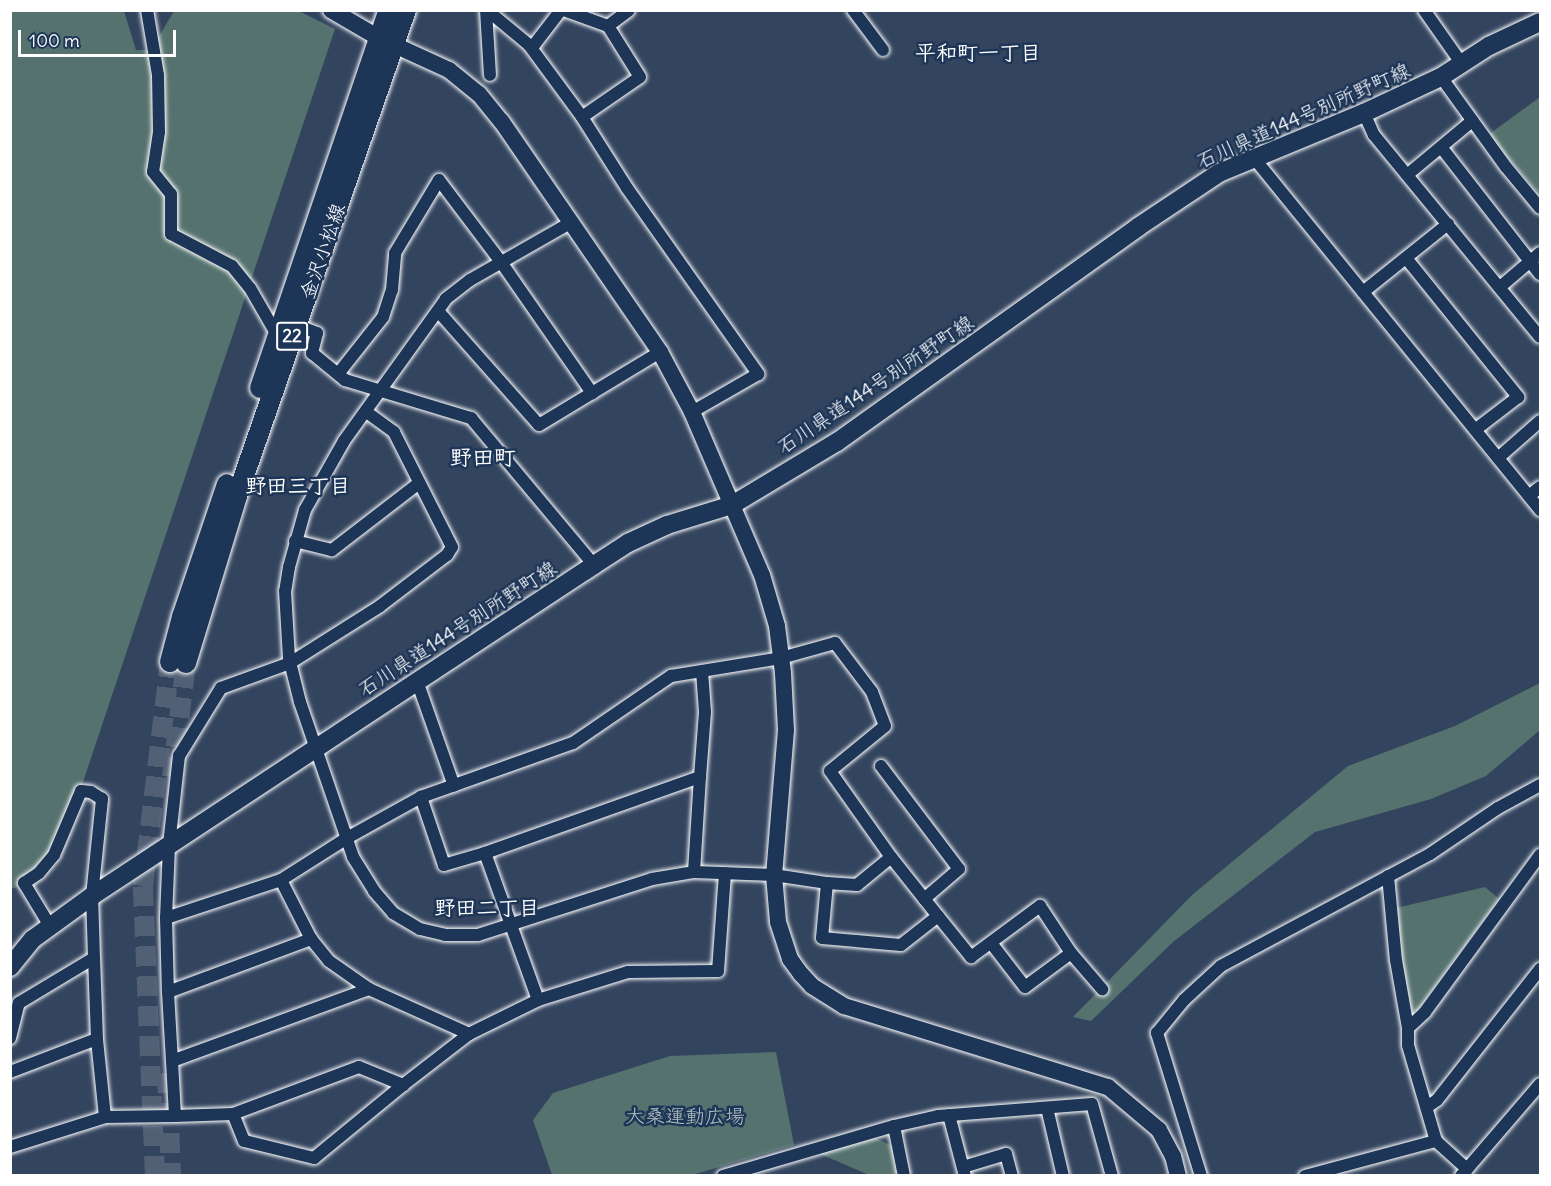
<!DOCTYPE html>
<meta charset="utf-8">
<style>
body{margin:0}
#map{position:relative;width:1551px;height:1186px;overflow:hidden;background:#33445e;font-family:Delius,"Klee One",sans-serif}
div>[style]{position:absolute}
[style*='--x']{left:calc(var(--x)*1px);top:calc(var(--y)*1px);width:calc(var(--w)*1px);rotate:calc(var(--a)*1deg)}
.green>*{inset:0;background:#55726f}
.primary-tunnel>*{height:20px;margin-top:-10px;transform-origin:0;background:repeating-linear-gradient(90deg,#526076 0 20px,transparent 0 30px)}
.roads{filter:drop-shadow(0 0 2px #fff) drop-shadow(0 0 2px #fff)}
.minor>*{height:12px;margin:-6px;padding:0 6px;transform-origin:6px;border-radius:6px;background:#1d3557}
.tertiary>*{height:16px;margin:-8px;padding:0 8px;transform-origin:8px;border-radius:8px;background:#1d3557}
.secondary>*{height:18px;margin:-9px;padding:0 9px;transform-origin:9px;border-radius:9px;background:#1d3557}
.primary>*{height:20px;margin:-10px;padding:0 10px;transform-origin:10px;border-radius:10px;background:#1d3557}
span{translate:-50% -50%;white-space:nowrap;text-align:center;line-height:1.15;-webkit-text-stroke:5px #1d3557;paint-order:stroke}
.shield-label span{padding:2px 4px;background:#1d3557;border:2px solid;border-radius:4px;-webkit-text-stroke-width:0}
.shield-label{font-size:18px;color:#fff;font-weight:700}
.street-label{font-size:20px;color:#fff}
.park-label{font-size:20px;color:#b2c0be}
.neighbourhood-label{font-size:21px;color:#fff;font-weight:700}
.quarter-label{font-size:22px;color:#fff;font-weight:700}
.frame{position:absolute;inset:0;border:12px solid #fff;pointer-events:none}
.scale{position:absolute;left:18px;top:30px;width:158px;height:27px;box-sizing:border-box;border:3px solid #fff;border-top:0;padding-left:8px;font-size:18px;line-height:21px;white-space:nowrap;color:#fff;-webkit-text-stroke:4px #1d3557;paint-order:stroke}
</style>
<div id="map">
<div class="green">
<div style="clip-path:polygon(11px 11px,124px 11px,136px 50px,147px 50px,158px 38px,174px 11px,299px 11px,335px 29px,75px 806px,60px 825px,37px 880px,11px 889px)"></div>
<div style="clip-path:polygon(1540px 97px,1540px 195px,1488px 135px)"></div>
<div style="clip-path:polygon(1540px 683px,1540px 730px,1486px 776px,1431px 799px,1315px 832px,1173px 942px,1091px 1021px,1073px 1017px,1192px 895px,1348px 766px,1455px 726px)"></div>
<div style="clip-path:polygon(1485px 887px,1499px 899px,1417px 1011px,1411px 1010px,1400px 951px,1396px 908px)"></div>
<div style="clip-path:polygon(776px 1052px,794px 1145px,692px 1175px,552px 1175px,533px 1120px,553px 1093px,670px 1056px)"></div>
<div style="clip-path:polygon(876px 1138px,892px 1146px,899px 1175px,869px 1175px,818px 1153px)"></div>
</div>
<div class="primary-tunnel">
<div style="--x:172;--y:777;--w:115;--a:-83"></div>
<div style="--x:167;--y:1073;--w:103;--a:87.8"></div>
<div style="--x:155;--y:1176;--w:290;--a:-92.4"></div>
<div style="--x:143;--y:886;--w:226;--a:-83.1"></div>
</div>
<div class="roads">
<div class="minor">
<div style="--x:147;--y:10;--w:66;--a:80.4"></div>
<div style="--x:158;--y:75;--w:57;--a:89"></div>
<div style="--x:159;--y:132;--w:40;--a:98.5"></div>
<div style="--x:153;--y:172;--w:28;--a:51"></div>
<div style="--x:171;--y:194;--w:40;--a:90"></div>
<div style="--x:171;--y:234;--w:69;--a:27.7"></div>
<div style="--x:232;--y:266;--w:28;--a:51"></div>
<div style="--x:250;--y:288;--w:54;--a:60.1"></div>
<div style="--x:277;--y:335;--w:14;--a:25"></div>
<div style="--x:290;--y:341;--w:19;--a:-43"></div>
<div style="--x:304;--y:328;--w:14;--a:21"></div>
<div style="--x:317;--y:333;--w:21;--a:104"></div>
<div style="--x:312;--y:353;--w:43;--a:39.3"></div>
<div style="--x:345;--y:380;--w:132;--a:16.8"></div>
<div style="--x:471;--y:418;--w:192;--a:50.1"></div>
<div style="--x:486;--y:10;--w:65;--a:86.5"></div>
<div style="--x:487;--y:10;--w:55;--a:39.8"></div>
<div style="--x:529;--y:45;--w:5;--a:0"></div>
<div style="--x:534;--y:45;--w:44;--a:-52.4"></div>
<div style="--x:564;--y:10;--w:47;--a:20"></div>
<div style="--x:608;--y:26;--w:26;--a:-37"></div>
<div style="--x:853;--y:10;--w:50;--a:53.1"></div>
<div style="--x:1424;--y:10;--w:66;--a:54.9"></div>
<div style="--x:529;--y:45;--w:89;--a:53.6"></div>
<div style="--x:582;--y:117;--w:70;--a:-34.6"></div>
<div style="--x:640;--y:77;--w:60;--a:-122.1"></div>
<div style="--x:1441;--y:77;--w:111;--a:54.2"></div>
<div style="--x:1506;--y:167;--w:53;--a:50.3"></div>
<div style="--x:1364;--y:113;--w:24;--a:66"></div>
<div style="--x:1374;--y:135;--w:261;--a:50.6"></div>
<div style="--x:582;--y:117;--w:84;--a:57.6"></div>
<div style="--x:627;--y:188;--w:228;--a:54.8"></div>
<div style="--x:758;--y:374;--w:76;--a:150.1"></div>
<div style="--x:1441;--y:147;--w:161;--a:52.1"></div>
<div style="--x:1254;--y:158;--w:454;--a:50.9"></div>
<div style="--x:1407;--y:175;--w:85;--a:-39.7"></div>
<div style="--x:570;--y:223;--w:115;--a:150.3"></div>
<div style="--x:470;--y:280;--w:31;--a:142"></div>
<div style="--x:446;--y:299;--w:175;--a:125.7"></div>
<div style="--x:344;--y:441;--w:79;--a:119.5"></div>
<div style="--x:305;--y:510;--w:59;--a:105.7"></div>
<div style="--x:289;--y:567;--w:24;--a:99"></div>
<div style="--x:285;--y:591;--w:67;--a:86.6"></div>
<div style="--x:289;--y:658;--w:45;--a:76"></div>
<div style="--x:300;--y:702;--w:164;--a:71.1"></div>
<div style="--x:353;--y:857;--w:40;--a:58"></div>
<div style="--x:374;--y:891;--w:29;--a:49"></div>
<div style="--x:393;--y:913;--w:31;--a:31"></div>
<div style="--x:420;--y:929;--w:26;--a:13"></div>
<div style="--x:445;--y:935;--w:33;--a:0"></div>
<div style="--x:478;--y:935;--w:183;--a:-17.8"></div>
<div style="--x:652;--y:879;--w:43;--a:-9.5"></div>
<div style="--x:694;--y:872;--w:80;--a:2.1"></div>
<div style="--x:774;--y:875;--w:54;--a:8.6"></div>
<div style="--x:827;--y:883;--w:55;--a:95.2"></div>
<div style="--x:822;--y:938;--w:79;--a:5.1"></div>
<div style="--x:901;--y:945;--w:47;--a:-38.1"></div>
<div style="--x:938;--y:916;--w:53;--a:51.2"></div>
<div style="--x:971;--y:957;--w:86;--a:-36.5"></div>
<div style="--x:1040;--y:906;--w:56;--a:56.6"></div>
<div style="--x:1071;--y:953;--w:57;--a:143.5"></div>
<div style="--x:1025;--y:987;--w:56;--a:-127.7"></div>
<div style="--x:1406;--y:258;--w:179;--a:51.1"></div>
<div style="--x:1518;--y:397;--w:54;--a:142.5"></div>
<div style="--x:1500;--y:287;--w:52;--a:-40.4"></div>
<div style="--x:1363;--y:292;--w:109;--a:-38.7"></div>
<div style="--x:438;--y:311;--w:152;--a:48.5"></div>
<div style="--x:539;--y:425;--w:141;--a:-31.1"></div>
<div style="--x:338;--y:374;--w:73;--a:-51.7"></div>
<div style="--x:383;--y:317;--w:28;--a:-72"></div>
<div style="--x:392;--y:290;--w:37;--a:-85"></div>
<div style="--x:395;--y:253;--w:85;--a:-58.9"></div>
<div style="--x:439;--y:180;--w:103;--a:52.9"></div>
<div style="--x:501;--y:262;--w:160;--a:55.2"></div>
<div style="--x:1498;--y:458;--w:56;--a:-41.4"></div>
<div style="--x:1529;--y:496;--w:14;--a:-39"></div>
<div style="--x:295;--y:541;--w:38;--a:14"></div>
<div style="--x:332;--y:550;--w:110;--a:-37.6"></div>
<div style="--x:417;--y:681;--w:111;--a:70.6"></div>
<div style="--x:881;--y:766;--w:129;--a:52.9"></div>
<div style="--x:959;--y:869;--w:46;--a:139.4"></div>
<div style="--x:485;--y:853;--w:228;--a:-19.5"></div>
<div style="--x:700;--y:777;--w:65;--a:-85.6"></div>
<div style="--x:705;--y:712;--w:41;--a:-94.2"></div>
<div style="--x:694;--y:872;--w:95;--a:-86.4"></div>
<div style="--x:1388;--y:876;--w:84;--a:84.6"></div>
<div style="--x:1396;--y:960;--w:69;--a:80"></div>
<div style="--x:281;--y:880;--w:121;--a:161.7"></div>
<div style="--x:166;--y:918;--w:74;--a:88.5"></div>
<div style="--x:168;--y:992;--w:153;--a:-20.3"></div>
<div style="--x:827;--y:883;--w:30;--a:4"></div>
<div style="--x:857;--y:885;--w:44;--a:-39.5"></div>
<div style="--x:891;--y:857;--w:75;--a:51.5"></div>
<div style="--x:166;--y:918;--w:73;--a:-87.6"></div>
<div style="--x:169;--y:845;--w:90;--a:-83.6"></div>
<div style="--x:179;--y:756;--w:80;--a:-58.3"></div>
<div style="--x:221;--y:688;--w:73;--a:-19.9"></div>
<div style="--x:290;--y:663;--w:107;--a:-32.3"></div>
<div style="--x:380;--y:606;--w:84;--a:-37.3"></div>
<div style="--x:447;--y:555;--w:9;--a:-58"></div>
<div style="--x:452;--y:547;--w:129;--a:-116.8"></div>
<div style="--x:394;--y:432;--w:34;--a:-144"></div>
<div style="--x:1071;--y:953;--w:48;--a:49.3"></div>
<div style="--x:369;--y:989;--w:110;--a:24.2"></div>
<div style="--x:469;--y:1034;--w:77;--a:-26.2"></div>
<div style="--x:538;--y:1000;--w:156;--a:-109.8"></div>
<div style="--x:485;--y:853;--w:43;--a:163.7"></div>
<div style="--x:444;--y:865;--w:72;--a:-108.7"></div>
<div style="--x:168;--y:992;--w:69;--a:86.7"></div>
<div style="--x:538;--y:1000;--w:94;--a:-17.3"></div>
<div style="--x:628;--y:972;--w:90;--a:-0.6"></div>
<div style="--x:718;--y:971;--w:98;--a:-85.9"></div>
<div style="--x:10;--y:1038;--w:36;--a:-76"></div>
<div style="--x:19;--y:1003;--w:87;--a:-31"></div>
<div style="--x:94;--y:958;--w:62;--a:-91.8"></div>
<div style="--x:92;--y:896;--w:98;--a:-84.1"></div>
<div style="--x:102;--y:799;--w:13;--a:-148"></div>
<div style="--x:91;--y:792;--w:10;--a:-174"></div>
<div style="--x:81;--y:791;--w:69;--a:112.9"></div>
<div style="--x:54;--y:855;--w:23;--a:130"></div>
<div style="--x:39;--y:873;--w:18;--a:146"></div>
<div style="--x:24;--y:883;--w:50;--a:58.8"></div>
<div style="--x:10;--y:1072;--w:93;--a:-20.8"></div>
<div style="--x:97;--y:1039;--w:81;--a:-92.1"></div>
<div style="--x:403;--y:1085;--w:115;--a:140.6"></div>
<div style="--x:314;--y:1158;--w:72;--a:-166.3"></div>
<div style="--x:244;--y:1141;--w:29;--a:-112"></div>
<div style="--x:233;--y:1114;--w:134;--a:-20.5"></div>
<div style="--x:359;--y:1067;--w:48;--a:22.2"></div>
<div style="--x:403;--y:1085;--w:83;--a:-37.7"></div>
<div style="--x:1427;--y:1107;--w:12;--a:-35"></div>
<div style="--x:1437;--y:1100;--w:167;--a:-51.8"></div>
<div style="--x:1047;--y:1108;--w:70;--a:76.8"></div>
<div style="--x:949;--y:1115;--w:63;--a:75.3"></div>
<div style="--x:175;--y:1116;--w:58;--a:-2"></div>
<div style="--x:105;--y:1117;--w:70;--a:-0.8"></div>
<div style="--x:175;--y:1116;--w:55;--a:-93.1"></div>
<div style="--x:172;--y:1061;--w:210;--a:-20.1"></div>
<div style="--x:369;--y:989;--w:49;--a:-145"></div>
<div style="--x:329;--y:961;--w:28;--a:-129"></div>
<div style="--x:311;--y:939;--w:66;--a:-117"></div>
<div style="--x:281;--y:880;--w:78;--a:-32.5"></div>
<div style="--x:347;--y:838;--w:85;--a:-29"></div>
<div style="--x:421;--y:797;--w:161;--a:-19.6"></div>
<div style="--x:573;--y:743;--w:119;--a:-34.4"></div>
<div style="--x:671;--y:676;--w:111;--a:-9.3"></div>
<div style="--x:781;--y:658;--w:56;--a:-15.5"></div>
<div style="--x:835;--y:643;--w:61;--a:52.9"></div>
<div style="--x:872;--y:692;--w:36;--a:69"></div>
<div style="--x:885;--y:726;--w:71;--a:140.7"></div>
<div style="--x:830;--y:771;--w:105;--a:54.7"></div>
<div style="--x:894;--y:1126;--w:51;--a:78.7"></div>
<div style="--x:1436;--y:1141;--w:42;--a:42.1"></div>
<div style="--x:10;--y:1147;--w:100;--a:-17.5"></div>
<div style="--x:105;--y:1117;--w:78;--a:-95.9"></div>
<div style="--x:963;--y:1167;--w:45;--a:-16.8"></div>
<div style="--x:1006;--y:1154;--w:23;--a:75"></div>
<div style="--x:723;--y:1176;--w:178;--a:-16.3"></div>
<div style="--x:894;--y:1126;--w:45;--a:-12.8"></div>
<div style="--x:938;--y:1116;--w:154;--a:-4.5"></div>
<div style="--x:1092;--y:1104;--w:75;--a:74.5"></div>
<div style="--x:1201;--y:1176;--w:150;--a:-107.1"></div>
<div style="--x:1157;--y:1033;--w:43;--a:-50.7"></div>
<div style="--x:1184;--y:1000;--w:50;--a:-42.6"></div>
<div style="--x:1221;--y:966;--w:237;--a:-28.2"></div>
<div style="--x:1430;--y:854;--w:82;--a:-34.1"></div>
<div style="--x:1498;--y:808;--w:48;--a:-28.7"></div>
<div style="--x:1305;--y:1176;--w:136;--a:-15"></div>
<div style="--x:1436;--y:1141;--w:100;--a:-106.3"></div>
<div style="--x:1408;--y:1045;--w:17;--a:-90"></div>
<div style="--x:1408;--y:1028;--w:23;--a:-43"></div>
<div style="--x:1425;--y:1012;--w:195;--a:-53.8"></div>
<div style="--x:1461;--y:1176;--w:121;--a:-49.3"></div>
</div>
<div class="tertiary">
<div style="--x:331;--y:10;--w:56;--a:30.3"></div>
<div style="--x:379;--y:38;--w:77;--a:24.6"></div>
<div style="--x:449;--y:70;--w:38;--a:39"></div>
<div style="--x:479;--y:94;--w:36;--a:51"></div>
<div style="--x:502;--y:122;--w:279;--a:55.5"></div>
<div style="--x:660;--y:352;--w:68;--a:61.9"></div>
<div style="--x:692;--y:412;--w:177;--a:66.8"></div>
<div style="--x:762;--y:575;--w:53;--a:73.6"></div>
<div style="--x:777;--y:626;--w:47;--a:82.7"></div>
<div style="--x:783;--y:673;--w:57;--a:87"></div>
<div style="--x:786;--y:730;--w:145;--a:94.7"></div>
<div style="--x:774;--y:875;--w:47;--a:85.1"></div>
<div style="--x:778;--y:922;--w:39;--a:72"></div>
<div style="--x:790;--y:959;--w:19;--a:54"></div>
<div style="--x:801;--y:974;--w:16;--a:47"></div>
<div style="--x:812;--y:986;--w:38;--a:32"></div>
<div style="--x:844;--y:1006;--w:276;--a:17.1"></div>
<div style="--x:1108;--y:1087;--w:67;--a:40.1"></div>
<div style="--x:1159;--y:1130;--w:30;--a:62"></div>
<div style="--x:1173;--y:1156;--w:21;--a:76"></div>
</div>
<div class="secondary">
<div style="--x:10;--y:967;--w:36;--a:-51"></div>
<div style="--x:33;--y:939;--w:73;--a:-36.1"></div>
<div style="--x:92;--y:896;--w:601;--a:-33.4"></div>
<div style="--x:594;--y:565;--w:40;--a:-32.9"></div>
<div style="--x:628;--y:543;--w:43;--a:-24.8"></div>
<div style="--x:667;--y:525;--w:68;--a:-17.1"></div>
<div style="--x:732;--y:505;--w:122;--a:-31"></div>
<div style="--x:837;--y:442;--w:370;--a:-35.5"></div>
<div style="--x:1138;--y:227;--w:97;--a:-33.7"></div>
<div style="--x:1219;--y:173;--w:157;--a:-22.5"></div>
<div style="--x:1364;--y:113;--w:85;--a:-25.1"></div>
<div style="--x:1441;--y:77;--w:57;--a:-32.9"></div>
<div style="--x:1489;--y:46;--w:56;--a:-25.2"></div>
</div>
<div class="primary">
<div style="--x:260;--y:388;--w:399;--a:-71.2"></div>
<div style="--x:170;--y:662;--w:47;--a:-75.1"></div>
<div style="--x:182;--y:617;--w:140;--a:-71.3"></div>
<div style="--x:186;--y:663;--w:175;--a:-73"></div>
<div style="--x:237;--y:496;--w:515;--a:-70.83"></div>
</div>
</div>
<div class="shield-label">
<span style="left:292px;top:336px">22</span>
</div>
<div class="street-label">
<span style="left:1303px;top:115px;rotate:-24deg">石川県道144号別所野町線</span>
<span style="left:322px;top:251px;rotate:-71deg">金沢小松線</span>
<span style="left:875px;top:384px;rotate:-34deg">石川県道144号別所野町線</span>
<span style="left:457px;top:628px;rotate:-33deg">石川県道144号別所野町線</span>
</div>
<div class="park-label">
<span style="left:685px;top:1115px">大桑運動広場</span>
</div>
<div class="neighbourhood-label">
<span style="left:978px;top:53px">平和町一丁目</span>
<span style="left:298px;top:486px">野田三丁目</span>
<span style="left:487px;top:908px">野田二丁目</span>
</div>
<div class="quarter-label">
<span style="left:483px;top:458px">野田町</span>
</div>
<div class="frame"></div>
<div class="scale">100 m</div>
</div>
